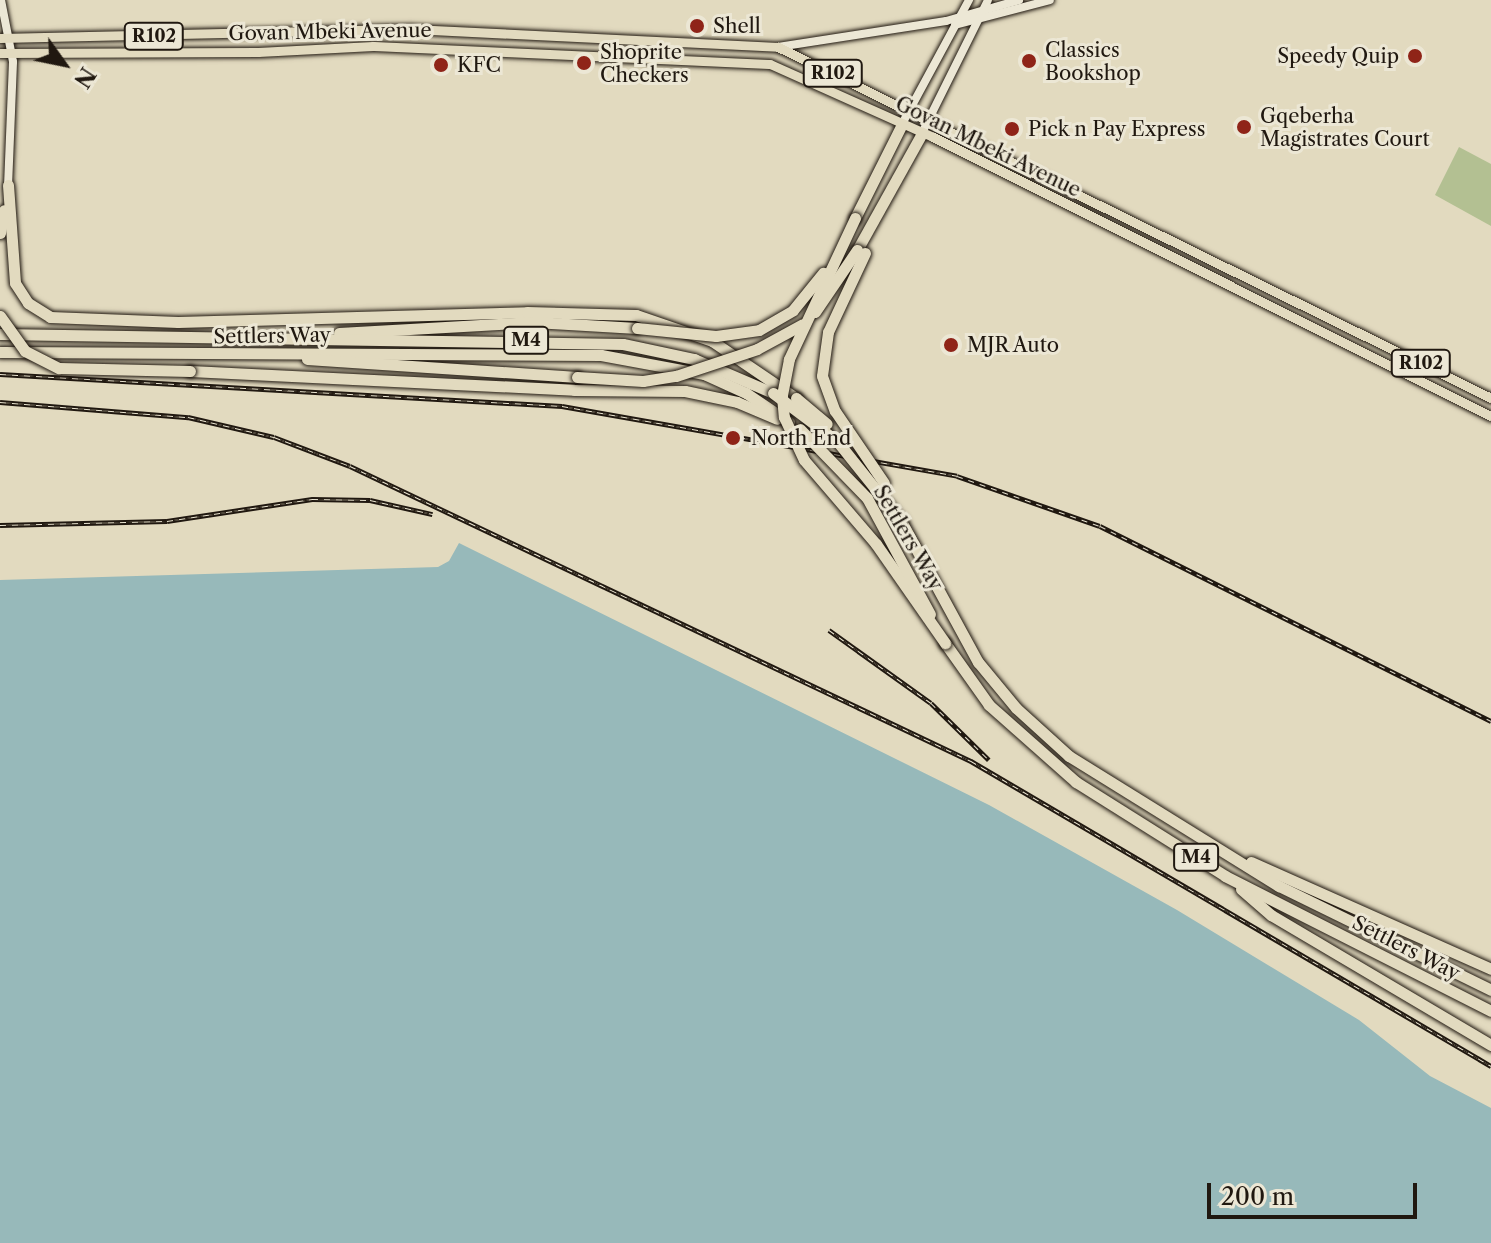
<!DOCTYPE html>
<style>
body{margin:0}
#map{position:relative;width:1491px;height:1243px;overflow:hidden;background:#e2dabf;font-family:"Libre Caslon Text",serif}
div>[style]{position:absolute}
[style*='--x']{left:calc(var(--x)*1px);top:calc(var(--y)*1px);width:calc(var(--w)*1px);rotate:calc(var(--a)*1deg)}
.green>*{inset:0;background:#b3c092}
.water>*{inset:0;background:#97b9ba}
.roads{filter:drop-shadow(0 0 2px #201810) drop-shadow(0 0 2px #201810)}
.secondary>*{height:8px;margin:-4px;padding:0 4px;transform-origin:4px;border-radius:4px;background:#ece7d5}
.primary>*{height:9px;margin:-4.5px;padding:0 4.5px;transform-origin:4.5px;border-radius:4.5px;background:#e2dabf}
.motorway>*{height:11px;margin:-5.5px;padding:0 5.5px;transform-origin:5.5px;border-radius:5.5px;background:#e2dabf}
.rail>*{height:5px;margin-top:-2.5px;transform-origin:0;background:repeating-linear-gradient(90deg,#ece7d5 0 6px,#201810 0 12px);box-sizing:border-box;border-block:2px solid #201810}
.bridges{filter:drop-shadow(0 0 2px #201810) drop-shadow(0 0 2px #201810)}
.motorway-bridge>*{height:11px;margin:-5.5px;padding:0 5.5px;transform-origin:5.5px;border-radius:5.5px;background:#e2dabf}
.dots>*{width:22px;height:22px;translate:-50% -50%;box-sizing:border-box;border:4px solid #ece7d5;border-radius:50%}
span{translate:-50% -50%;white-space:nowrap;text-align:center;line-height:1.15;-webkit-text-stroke:6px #ece7d5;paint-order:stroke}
.shield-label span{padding:2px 6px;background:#ece7d5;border:2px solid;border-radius:6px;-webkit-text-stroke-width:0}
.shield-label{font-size:18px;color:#201810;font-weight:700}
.poi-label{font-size:20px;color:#201810}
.left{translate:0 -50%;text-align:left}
.right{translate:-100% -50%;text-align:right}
.street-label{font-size:20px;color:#201810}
.north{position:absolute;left:24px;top:24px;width:80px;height:80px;-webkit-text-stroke:6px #ece7d5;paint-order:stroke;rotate:123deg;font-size:22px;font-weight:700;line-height:32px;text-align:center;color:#201810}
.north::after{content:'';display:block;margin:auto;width:28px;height:36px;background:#201810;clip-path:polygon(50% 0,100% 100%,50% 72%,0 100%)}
.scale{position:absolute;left:1207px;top:1183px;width:210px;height:36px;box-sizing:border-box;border:4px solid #201810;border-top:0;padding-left:10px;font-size:24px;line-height:28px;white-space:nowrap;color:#201810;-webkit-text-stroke:6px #ece7d5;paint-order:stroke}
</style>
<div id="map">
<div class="green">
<div style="clip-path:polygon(1459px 147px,1491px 164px,1491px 226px,1435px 195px)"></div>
</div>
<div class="water">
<div style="clip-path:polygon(459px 543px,989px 805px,1177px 910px,1359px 1020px,1430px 1076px,1491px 1108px,1491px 1243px,0 1243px,0 580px,438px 567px,449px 561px)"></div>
</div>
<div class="roads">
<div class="secondary">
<div style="--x:1;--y:0;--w:63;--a:79"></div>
<div style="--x:13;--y:62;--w:123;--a:92.3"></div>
<div style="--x:955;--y:25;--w:98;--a:-14.7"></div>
<div style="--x:778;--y:47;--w:170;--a:-8.8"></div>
<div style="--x:946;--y:21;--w:76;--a:-16"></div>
<div style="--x:902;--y:124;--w:141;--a:-61.6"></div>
<div style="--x:922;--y:133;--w:148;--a:-63.6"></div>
</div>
<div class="primary">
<div style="--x:0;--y:38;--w:412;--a:-1.3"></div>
<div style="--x:412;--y:29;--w:366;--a:2.8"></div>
<div style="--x:778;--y:47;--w:795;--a:26.21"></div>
<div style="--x:0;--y:53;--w:258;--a:-0.2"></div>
<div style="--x:258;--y:52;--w:115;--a:-3"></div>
<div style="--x:373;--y:46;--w:397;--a:2.6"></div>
<div style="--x:770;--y:64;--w:179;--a:24.1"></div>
<div style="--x:933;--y:137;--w:624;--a:26.57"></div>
</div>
<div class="motorway">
<div style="--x:8;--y:185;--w:98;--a:85.9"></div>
<div style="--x:15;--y:283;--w:24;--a:57"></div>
<div style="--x:28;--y:303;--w:26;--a:32"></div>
<div style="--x:50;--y:317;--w:128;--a:2.2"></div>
<div style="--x:178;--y:322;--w:349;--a:-1.6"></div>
<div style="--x:527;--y:312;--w:109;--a:1.6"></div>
<div style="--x:636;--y:315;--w:80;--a:18.9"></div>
<div style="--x:712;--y:341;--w:102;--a:34.2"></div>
<div style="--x:855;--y:218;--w:105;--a:-63.4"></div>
<div style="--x:0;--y:233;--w:23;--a:-80"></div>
<div style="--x:857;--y:250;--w:134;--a:-60.9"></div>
<div style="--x:339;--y:333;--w:195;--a:-3.2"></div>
<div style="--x:534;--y:322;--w:103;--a:3.3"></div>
<div style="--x:0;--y:334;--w:623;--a:0.92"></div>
<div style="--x:623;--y:344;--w:73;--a:11.9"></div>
<div style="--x:694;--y:359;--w:86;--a:23.3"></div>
<div style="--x:0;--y:352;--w:601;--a:0.29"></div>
<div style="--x:601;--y:355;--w:105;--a:10.5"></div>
<div style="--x:704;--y:374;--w:46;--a:24.3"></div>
<div style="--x:746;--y:393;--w:52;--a:34"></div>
<div style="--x:307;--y:359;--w:271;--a:3.8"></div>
<div style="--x:190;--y:371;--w:384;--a:2.8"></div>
<div style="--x:574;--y:390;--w:111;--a:0.5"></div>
<div style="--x:685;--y:391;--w:53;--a:11.9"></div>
<div style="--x:737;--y:402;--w:43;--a:23"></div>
<div style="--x:901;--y:521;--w:161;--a:61.4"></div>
<div style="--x:978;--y:662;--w:60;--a:50.4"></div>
<div style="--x:1016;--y:708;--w:72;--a:42.2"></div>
<div style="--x:1069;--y:756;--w:247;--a:31.8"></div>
<div style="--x:1279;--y:886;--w:236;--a:26.1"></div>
<div style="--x:945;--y:643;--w:76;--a:54.6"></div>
<div style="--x:989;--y:705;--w:116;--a:41.5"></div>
<div style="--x:1076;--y:782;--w:176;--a:32.2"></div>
<div style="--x:1225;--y:876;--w:298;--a:26.9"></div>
<div style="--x:1251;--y:862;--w:263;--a:24"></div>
<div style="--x:1241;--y:889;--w:40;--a:41"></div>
<div style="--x:1271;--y:915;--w:256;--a:30.6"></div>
</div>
</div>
<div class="rail">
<div style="--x:0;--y:374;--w:563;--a:3.26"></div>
<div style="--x:562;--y:406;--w:401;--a:10"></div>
<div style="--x:957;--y:476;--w:151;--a:19.3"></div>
<div style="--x:1100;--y:526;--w:437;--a:26.5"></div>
<div style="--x:0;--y:402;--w:189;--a:4.6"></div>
<div style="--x:188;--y:417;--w:88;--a:13.1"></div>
<div style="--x:274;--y:437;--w:81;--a:20.9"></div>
<div style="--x:350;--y:466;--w:688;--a:25.41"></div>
<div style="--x:971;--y:761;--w:603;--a:30.39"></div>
<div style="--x:0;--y:525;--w:167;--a:-1.4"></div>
<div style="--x:167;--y:521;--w:147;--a:-8.6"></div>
<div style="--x:312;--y:499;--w:58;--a:1"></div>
<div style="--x:370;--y:500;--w:64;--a:12.7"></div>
<div style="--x:829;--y:630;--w:125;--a:35.6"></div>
<div style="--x:931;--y:703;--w:81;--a:44.5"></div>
</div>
<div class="bridges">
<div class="motorway-bridge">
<div style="--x:855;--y:218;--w:156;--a:115.1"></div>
<div style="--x:789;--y:359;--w:38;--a:101"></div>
<div style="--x:782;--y:396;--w:21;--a:85"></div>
<div style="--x:784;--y:417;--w:47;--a:65.1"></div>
<div style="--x:804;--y:460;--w:111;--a:49.4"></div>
<div style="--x:876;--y:544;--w:121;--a:55.1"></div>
<div style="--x:865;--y:253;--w:87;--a:115.1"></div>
<div style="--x:828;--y:332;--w:44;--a:97.8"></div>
<div style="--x:822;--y:376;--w:37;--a:70"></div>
<div style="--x:835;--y:411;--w:87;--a:55.8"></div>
<div style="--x:815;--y:312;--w:75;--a:-55.9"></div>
<div style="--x:0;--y:316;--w:43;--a:54.5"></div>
<div style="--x:25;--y:351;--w:38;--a:27"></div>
<div style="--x:59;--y:368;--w:131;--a:1.3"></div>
<div style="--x:637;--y:328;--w:79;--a:5.8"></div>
<div style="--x:716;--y:336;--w:43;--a:-7.9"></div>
<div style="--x:759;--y:330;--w:39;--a:-30"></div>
<div style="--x:793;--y:310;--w:48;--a:-51"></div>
<div style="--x:577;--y:377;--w:66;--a:3.5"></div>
<div style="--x:643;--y:381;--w:33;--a:-9"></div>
<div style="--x:676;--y:376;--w:85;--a:-18.4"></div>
<div style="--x:757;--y:349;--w:52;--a:-28.5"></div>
<div style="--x:773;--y:393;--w:80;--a:36.9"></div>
<div style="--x:837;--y:441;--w:102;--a:51.3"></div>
<div style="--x:796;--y:398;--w:40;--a:40"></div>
<div style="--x:800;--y:429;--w:96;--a:45.8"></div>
<div style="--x:867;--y:498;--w:132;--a:61.5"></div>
</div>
</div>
<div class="dots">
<div style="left:697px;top:26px;background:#8f2418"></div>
<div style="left:1415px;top:56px;background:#8f2418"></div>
<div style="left:1029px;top:61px;background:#8f2418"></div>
<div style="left:584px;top:63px;background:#8f2418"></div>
<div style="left:441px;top:65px;background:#8f2418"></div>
<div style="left:1244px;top:127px;background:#8f2418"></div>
<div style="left:1012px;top:129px;background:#8f2418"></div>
<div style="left:951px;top:345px;background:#8f2418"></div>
<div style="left:733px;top:438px;background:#8f2418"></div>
</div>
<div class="shield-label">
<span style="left:154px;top:36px">R102</span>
<span style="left:833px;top:73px">R102</span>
<span style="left:526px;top:340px">M4</span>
<span style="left:1421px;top:363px">R102</span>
<span style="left:1196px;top:857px">M4</span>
</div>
<div class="poi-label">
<span class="left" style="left:713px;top:26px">Shell</span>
<span class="left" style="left:1045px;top:62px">Classics<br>Bookshop</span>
<span class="left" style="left:600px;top:64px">Shoprite<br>Checkers</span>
<span class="right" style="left:1399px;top:56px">Speedy Quip</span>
<span class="left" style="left:457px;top:65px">KFC</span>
<span class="left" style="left:1260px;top:128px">Gqeberha<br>Magistrates Court</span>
<span class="left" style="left:1028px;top:129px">Pick n Pay Express</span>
<span class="left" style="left:967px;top:345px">MJR Auto</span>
<span class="left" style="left:751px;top:438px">North End</span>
</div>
<div class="street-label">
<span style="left:330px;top:32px;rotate:-1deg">Govan Mbeki Avenue</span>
<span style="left:988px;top:147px;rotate:26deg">Govan Mbeki Avenue</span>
<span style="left:272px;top:336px;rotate:-1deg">Settlers Way</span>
<span style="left:908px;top:538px;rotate:60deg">Settlers Way</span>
<span style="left:1406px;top:948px;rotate:27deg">Settlers Way</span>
</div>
<div class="north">N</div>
<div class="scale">200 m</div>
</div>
